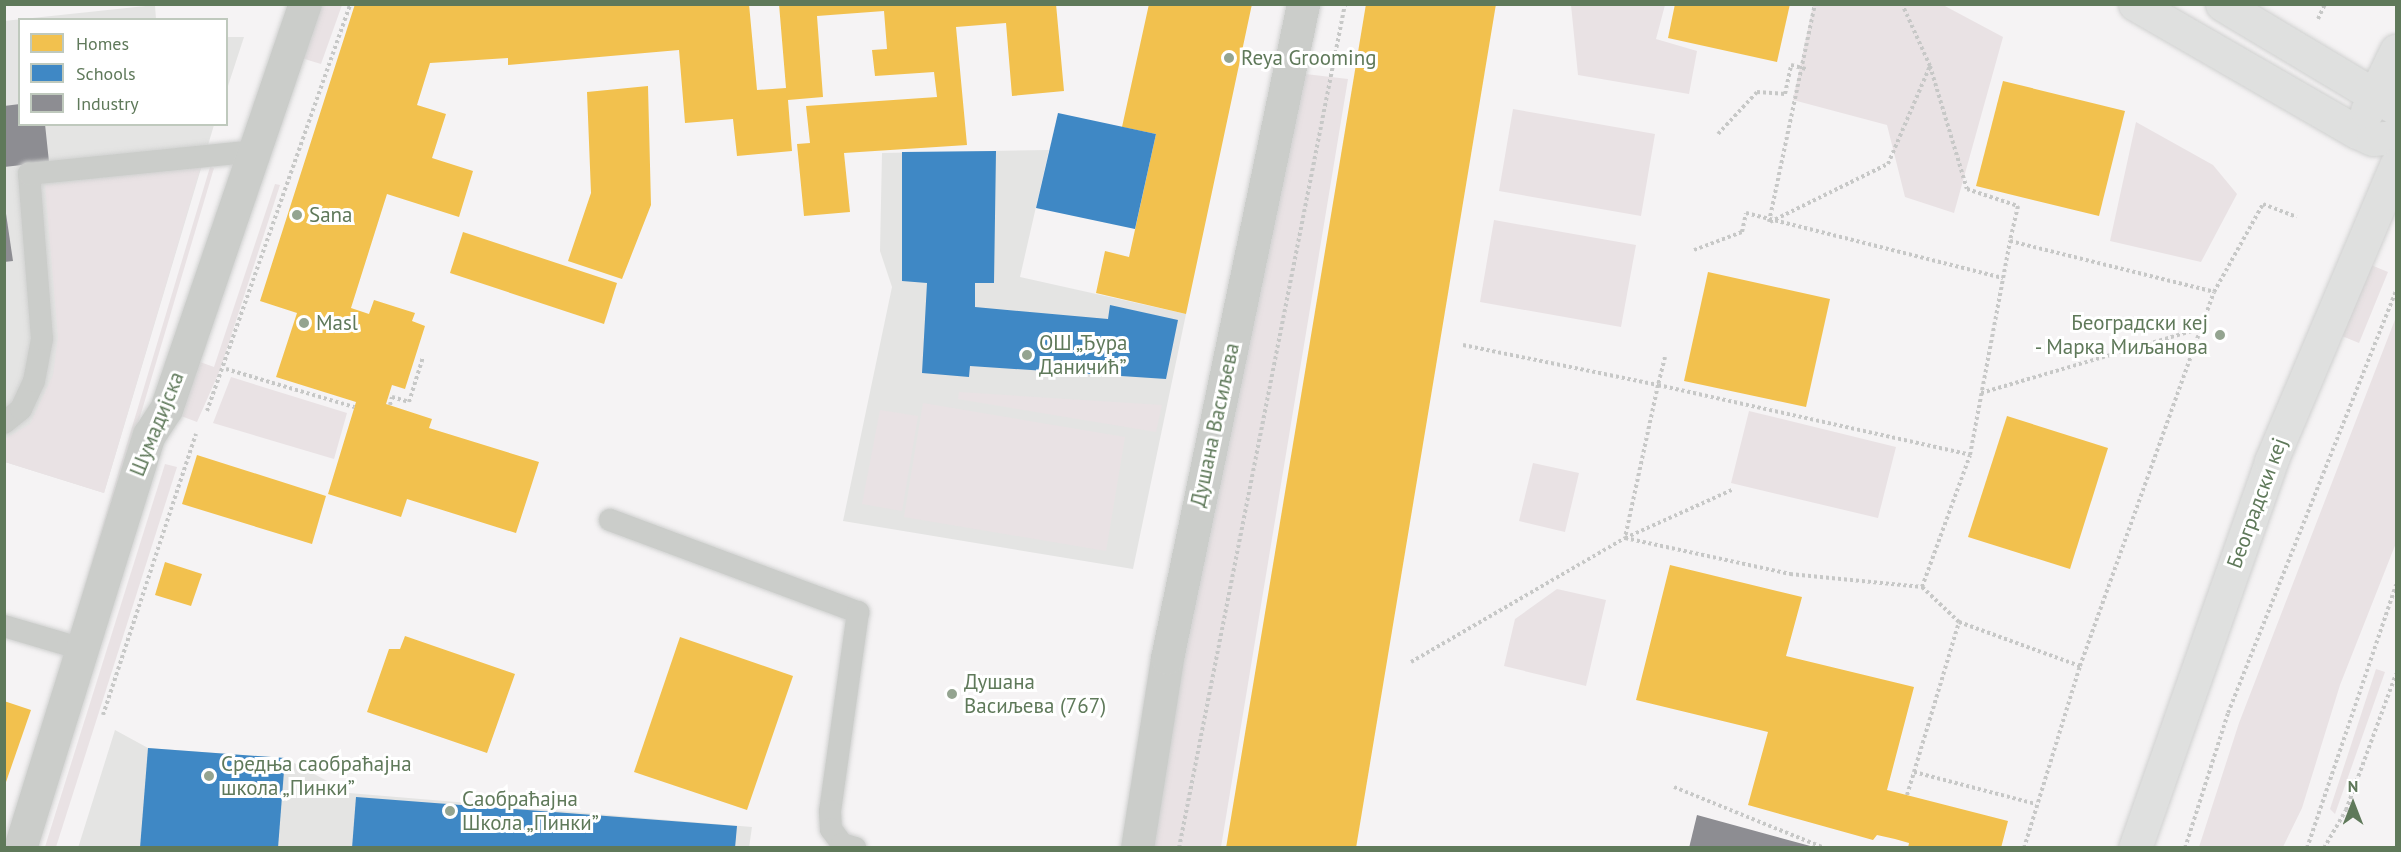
<!DOCTYPE html>
<meta charset="utf-8">
<style>
body{margin:0}
#map{position:relative;width:2401px;height:852px;overflow:hidden;background:#f5f3f4;font-family:"PT Sans",sans-serif}
div>[style]{position:absolute}
[style*='--x']{left:calc(var(--x)*1px);top:calc(var(--y)*1px);width:calc(var(--w)*1px);rotate:calc(var(--a)*1deg)}
.built>*{inset:0;background:#e4e4e3}
.green>*{inset:0;background:#e9e2e4}
.homes>*{inset:0;background:#f2c14e}
.schools>*{inset:0;background:#3f88c5}
.industry>*{inset:0;background:#8d8d92}
.path>*{height:4px;margin-top:-2px;transform-origin:0;background:repeating-linear-gradient(90deg,#c7c8c7 0 3px,transparent 0 6px)}
.roads{filter:drop-shadow(0 0 2px #d0d1d0) drop-shadow(0 0 2px #d0d1d0)}
.lane>*{height:22px;margin:-11px;padding:0 11px;transform-origin:11px;border-radius:11px;background:#cbcdca}
.street>*{height:33px;margin:-16.5px;padding:0 16.5px;transform-origin:16.5px;border-radius:16.5px;background:#cbcdca}
.secondary>*{height:33px;margin:-16.5px;padding:0 16.5px;transform-origin:16.5px;border-radius:16.5px;background:#dfe0df}
.dots>*{width:16px;height:16px;translate:-50% -50%;box-sizing:border-box;border:3px solid #fff;border-radius:50%}
span{translate:-50% -50%;white-space:nowrap;text-align:center;line-height:1.15;-webkit-text-stroke:6px #fff;paint-order:stroke}
.poi-label{font-size:21px;color:#5f795a}
.left{translate:0 -50%;text-align:left}
.right{translate:-100% -50%;text-align:right}
.street-label{font-size:21px;color:#5f795a}
.frame{position:absolute;inset:0;border:6px solid #5f795a;pointer-events:none}
.legend{position:absolute;left:18px;top:18px;width:210px;height:108px;box-sizing:border-box;background:#fff;border:2px solid #bfc9bd;margin:0;padding:8px 10px;list-style:none;font-size:18px;color:#5f795a}
.legend li{display:flex;align-items:center;gap:12px;height:30px}
.legend b{width:30px;border:2px solid #bfc9bd}
.north{position:absolute;left:2323px;top:774px;width:60px;height:60px;-webkit-text-stroke:4px #fff;paint-order:stroke;rotate:0deg;font-size:16px;font-weight:700;line-height:24px;text-align:center;color:#5f795a}
.north::after{content:'';display:block;margin:auto;width:21px;height:27px;background:#5f795a;clip-path:polygon(50% 0,100% 100%,50% 72%,0 100%)}
</style>
<div id="map">
<div class="built">
<div style="clip-path:polygon(155px 5px,156px 19px,20px 20px,20px 124px,214px 125px,104px 493px,5px 462px,4px 21px)"></div>
<div style="clip-path:polygon(227px 37px,244px 37px,227px 89px,226px 37px)"></div>
<div style="clip-path:polygon(1049px 150px,1020px 277px,1186px 314px,1133px 569px,843px 521px,892px 287px,880px 251px,882px 153px)"></div>
<div style="clip-path:polygon(115px 730px,148px 748px,285px 758px,349px 793px,752px 827px,749px 848px,78px 848px)"></div>
</div>
<div class="green">
<div style="clip-path:polygon(316px 5px,342px 5px,321px 64px,298px 57px)"></div>
<div style="clip-path:polygon(1571px 5px,1665px 5px,1656px 39px,1697px 51px,1689px 94px,1578px 75px)"></div>
<div style="clip-path:polygon(1813px 5px,1943px 5px,2003px 37px,1954px 213px,1905px 197px,1887px 125px,1793px 100px)"></div>
<div style="clip-path:polygon(1297px 73px,1348px 79px,1221px 847px,1149px 848px,1175px 669px)"></div>
<div style="clip-path:polygon(1513px 109px,1655px 134px,1641px 216px,1499px 191px)"></div>
<div style="clip-path:polygon(2136px 122px,2213px 165px,2237px 194px,2201px 262px,2110px 241px)"></div>
<div style="clip-path:polygon(201px 166px,104px 493px,5px 462px,5px 439px,30px 424px,53px 375px,58px 337px,45px 185px)"></div>
<div style="clip-path:polygon(210px 167px,214px 168px,73px 642px,68px 641px)"></div>
<div style="clip-path:polygon(275px 184px,280px 185px,220px 370px,197px 422px,181px 416px,200px 362px,214px 367px)"></div>
<div style="clip-path:polygon(1494px 220px,1636px 245px,1621px 327px,1480px 302px)"></div>
<div style="clip-path:polygon(2371px 265px,2388px 272px,2359px 343px,2342px 336px)"></div>
<div style="clip-path:polygon(2396px 317px,2396px 543px,2340px 685px,2302px 808px,2283px 847px,2199px 847px,2239px 723px)"></div>
<div style="clip-path:polygon(231px 377px,347px 413px,334px 459px,213px 423px)"></div>
<div style="clip-path:polygon(959px 392px,1162px 405px,1156px 432px,958px 399px)"></div>
<div style="clip-path:polygon(923px 403px,1125px 437px,1106px 551px,904px 517px)"></div>
<div style="clip-path:polygon(880px 410px,918px 416px,902px 511px,862px 504px)"></div>
<div style="clip-path:polygon(1749px 411px,1896px 447px,1878px 518px,1731px 483px)"></div>
<div style="clip-path:polygon(1533px 463px,1579px 473px,1565px 532px,1519px 521px)"></div>
<div style="clip-path:polygon(165px 464px,177px 467px,56px 847px,45px 847px)"></div>
<div style="clip-path:polygon(1557px 589px,1606px 600px,1586px 686px,1504px 666px,1515px 619px)"></div>
<div style="clip-path:polygon(2376px 669px,2385px 672px,2335px 814px,2330px 809px)"></div>
</div>
<div class="homes">
<div style="clip-path:polygon(355px 4px,749px 4px,757px 90px,786px 88px,779px 4px,1056px 4px,1064px 91px,1012px 96px,1006px 23px,956px 27px,967px 145px,844px 153px,850px 212px,804px 216px,797px 144px,810px 143px,806px 106px,937px 97px,934px 72px,875px 76px,872px 50px,887px 49px,884px 11px,817px 16px,823px 97px,788px 100px,792px 151px,737px 156px,733px 119px,685px 123px,679px 50px,508px 65px,508px 58px,430px 63px,417px 105px,446px 114px,432px 158px,473px 171px,459px 217px,387px 194px,351px 308px,369px 314px,374px 300px,415px 313px,412px 321px,425px 326px,405px 389px,392px 385px,386px 404px,432px 419px,429px 428px,539px 462px,516px 533px,407px 499px,401px 517px,328px 494px,356px 402px,276px 377px,297px 313px,260px 301px)"></div>
<div style="clip-path:polygon(1149px 4px,1252px 4px,1186px 314px,1096px 293px,1105px 251px,1129px 257px,1156px 134px,1122px 127px)"></div>
<div style="clip-path:polygon(1366px 4px,1496px 4px,1356px 848px,1226px 848px)"></div>
<div style="clip-path:polygon(1675px 4px,1790px 4px,1777px 62px,1668px 38px)"></div>
<div style="clip-path:polygon(2003px 81px,2125px 111px,2099px 216px,1976px 186px)"></div>
<div style="clip-path:polygon(648px 86px,651px 205px,622px 279px,568px 261px,591px 193px,587px 92px)"></div>
<div style="clip-path:polygon(463px 232px,617px 283px,604px 324px,450px 273px)"></div>
<div style="clip-path:polygon(1708px 272px,1830px 299px,1806px 407px,1684px 381px)"></div>
<div style="clip-path:polygon(2007px 416px,2108px 448px,2070px 569px,1968px 537px)"></div>
<div style="clip-path:polygon(197px 455px,326px 496px,312px 544px,182px 504px)"></div>
<div style="clip-path:polygon(165px 562px,202px 574px,191px 606px,155px 595px)"></div>
<div style="clip-path:polygon(1670px 565px,1802px 597px,1786px 656px,1914px 687px,1887px 790px,2008px 821px,2001px 848px,1908px 848px,1909px 843px,1895px 839px,1877px 835px,1873px 840px,1748px 805px,1768px 732px,1636px 700px)"></div>
<div style="clip-path:polygon(405px 636px,515px 674px,487px 753px,367px 712px,389px 649px,400px 649px)"></div>
<div style="clip-path:polygon(680px 637px,793px 676px,747px 810px,634px 772px)"></div>
<div style="clip-path:polygon(4px 701px,31px 710px,5px 785px,4px 785px)"></div>
</div>
<div class="schools">
<div style="clip-path:polygon(1058px 113px,1156px 134px,1135px 229px,1036px 208px)"></div>
<div style="clip-path:polygon(996px 151px,994px 283px,975px 283px,975px 307px,1108px 319px,1110px 305px,1178px 320px,1166px 379px,970px 366px,969px 377px,922px 373px,927px 283px,902px 281px,902px 152px)"></div>
<div style="clip-path:polygon(148px 748px,285px 758px,278px 848px,140px 848px)"></div>
<div style="clip-path:polygon(356px 797px,737px 826px,735px 848px,352px 848px)"></div>
</div>
<div class="industry">
<div style="clip-path:polygon(20px 104px,20px 124px,45px 124px,49px 162px,4px 167px,4px 106px)"></div>
<div style="clip-path:polygon(4px 200px,13px 261px,4px 262px)"></div>
<div style="clip-path:polygon(1697px 815px,1814px 847px,1814px 848px,1689px 848px)"></div>
</div>
<div class="path">
<div style="--x:2318;--y:19;--w:17;--a:-65"></div>
<div style="--x:1930;--y:66;--w:128;--a:73.3"></div>
<div style="--x:1967;--y:189;--w:54;--a:18.4"></div>
<div style="--x:2018;--y:206;--w:36;--a:103"></div>
<div style="--x:1718;--y:134;--w:57;--a:-47.1"></div>
<div style="--x:1757;--y:92;--w:28;--a:4"></div>
<div style="--x:1785;--y:94;--w:30;--a:-78"></div>
<div style="--x:1791;--y:65;--w:16;--a:15"></div>
<div style="--x:1769;--y:222;--w:223;--a:-78.1"></div>
<div style="--x:1770;--y:222;--w:131;--a:-26.2"></div>
<div style="--x:1888;--y:164;--w:107;--a:-66.8"></div>
<div style="--x:1930;--y:66;--w:68;--a:-114.3"></div>
<div style="--x:1694;--y:250;--w:51;--a:-20.6"></div>
<div style="--x:1742;--y:232;--w:19;--a:-78"></div>
<div style="--x:1746;--y:213;--w:265;--a:14.2"></div>
<div style="--x:1463;--y:345;--w:199;--a:11.6"></div>
<div style="--x:1658;--y:385;--w:157;--a:102.2"></div>
<div style="--x:1625;--y:538;--w:117;--a:-24.2"></div>
<div style="--x:1665;--y:357;--w:29;--a:104"></div>
<div style="--x:1658;--y:385;--w:320;--a:12.6"></div>
<div style="--x:226;--y:369;--w:134;--a:16.5"></div>
<div style="--x:1981;--y:393;--w:230;--a:-16.4"></div>
<div style="--x:390;--y:405;--w:8;--a:-76"></div>
<div style="--x:392;--y:397;--w:18;--a:16"></div>
<div style="--x:409;--y:402;--w:47;--a:-72.7"></div>
<div style="--x:207;--y:411;--w:431;--a:-70.6"></div>
<div style="--x:1922;--y:587;--w:140;--a:-70"></div>
<div style="--x:1970;--y:455;--w:218;--a:-79.4"></div>
<div style="--x:2010;--y:241;--w:210;--a:14"></div>
<div style="--x:1411;--y:662;--w:247;--a:-30.1"></div>
<div style="--x:1625;--y:538;--w:169;--a:12.3"></div>
<div style="--x:1790;--y:574;--w:133;--a:5.6"></div>
<div style="--x:1922;--y:587;--w:51;--a:43.4"></div>
<div style="--x:1959;--y:622;--w:129;--a:20"></div>
<div style="--x:103;--y:715;--w:296;--a:-71.7"></div>
<div style="--x:1914;--y:772;--w:157;--a:-73.3"></div>
<div style="--x:1674;--y:787;--w:162;--a:22.1"></div>
<div style="--x:1907;--y:795;--w:24;--a:-73"></div>
<div style="--x:1914;--y:772;--w:126;--a:14.7"></div>
<div style="--x:1179;--y:848;--w:860;--a:-78.87"></div>
<div style="--x:2024;--y:848;--w:190;--a:-72.9"></div>
<div style="--x:2080;--y:666;--w:397;--a:-70.3"></div>
<div style="--x:2214;--y:292;--w:101;--a:-60.9"></div>
<div style="--x:2263;--y:204;--w:36;--a:21"></div>
<div style="--x:2185;--y:848;--w:142;--a:-72.3"></div>
<div style="--x:2228;--y:713;--w:455;--a:-68.3"></div>
<div style="--x:2307;--y:848;--w:278;--a:-71.3"></div>
<div style="--x:2324;--y:848;--w:44;--a:-59.9"></div>
<div style="--x:2346;--y:810;--w:145;--a:-69.8"></div>
</div>
<div class="roads">
<div class="lane">
<div style="--x:4;--y:423;--w:22;--a:-39"></div>
<div style="--x:21;--y:409;--w:31;--a:-65"></div>
<div style="--x:34;--y:381;--w:43;--a:-79.2"></div>
<div style="--x:42;--y:339;--w:166;--a:-94.5"></div>
<div style="--x:29;--y:174;--w:227;--a:-5.8"></div>
<div style="--x:610;--y:520;--w:265;--a:20.4"></div>
<div style="--x:858;--y:612;--w:201;--a:98"></div>
<div style="--x:830;--y:811;--w:18;--a:87"></div>
<div style="--x:831;--y:829;--w:19;--a:54"></div>
<div style="--x:842;--y:844;--w:14;--a:17"></div>
<div style="--x:4;--y:626;--w:81;--a:16.4"></div>
</div>
<div class="street">
<div style="--x:20;--y:848;--w:433;--a:-72.7"></div>
<div style="--x:149;--y:435;--w:31;--a:-57"></div>
<div style="--x:166;--y:409;--w:428;--a:-71.1"></div>
<div style="--x:1137;--y:848;--w:192;--a:-81"></div>
<div style="--x:1167;--y:658;--w:668;--a:-78.25"></div>
</div>
<div class="secondary">
<div style="--x:2135;--y:4;--w:256;--a:30"></div>
<div style="--x:2357;--y:132;--w:17;--a:24"></div>
<div style="--x:2373;--y:139;--w:23;--a:-5"></div>
<div style="--x:2222;--y:4;--w:203;--a:30.9"></div>
<div style="--x:2367;--y:111;--w:67;--a:-64.2"></div>
<div style="--x:2135;--y:848;--w:410;--a:-70.6"></div>
<div style="--x:2271;--y:461;--w:321;--a:-67.1"></div>
</div>
</div>
<div class="dots">
<div style="left:1229px;top:58px;background:#94a490"></div>
<div style="left:297px;top:215px;background:#94a490"></div>
<div style="left:304px;top:323px;background:#94a490"></div>
<div style="left:2220px;top:335px;background:#94a490"></div>
<div style="left:1027px;top:355px;background:#94a490"></div>
<div style="left:952px;top:694px;background:#94a490"></div>
<div style="left:209px;top:776px;background:#94a490"></div>
<div style="left:450px;top:811px;background:#94a490"></div>
</div>
<div class="poi-label">
<span class="left" style="left:1241px;top:58px">Reya Grooming</span>
<span class="left" style="left:309px;top:215px">Sana</span>
<span class="left" style="left:316px;top:323px">Masl</span>
<span class="right" style="left:2208px;top:335px">Београдски кеј<br>- Марка Миљанова</span>
<span class="left" style="left:1039px;top:355px">ОШ „Ђура<br>Даничић”</span>
<span class="left" style="left:964px;top:694px">Душана<br>Васиљева (767)</span>
<span class="left" style="left:221px;top:776px">Средња саобраћајна<br>школа „Пинки”</span>
<span class="left" style="left:462px;top:811px">Саобраћајна<br>Школа „Пинки”</span>
</div>
<div class="street-label">
<span style="left:157px;top:424px;rotate:-68deg">Шумадијска</span>
<span style="left:1215px;top:425px;rotate:-78deg">Душана Васиљева</span>
<span style="left:2257px;top:503px;rotate:-70deg">Београдски кеј</span>
</div>
<div class="frame"></div>
<ul class="legend">
<li><b style="height:16px;background:#f2c14e"></b>Homes</li>
<li><b style="height:16px;background:#3f88c5"></b>Schools</li>
<li><b style="height:16px;background:#8d8d92"></b>Industry</li>
</ul>
<div class="north">N</div>
</div>
